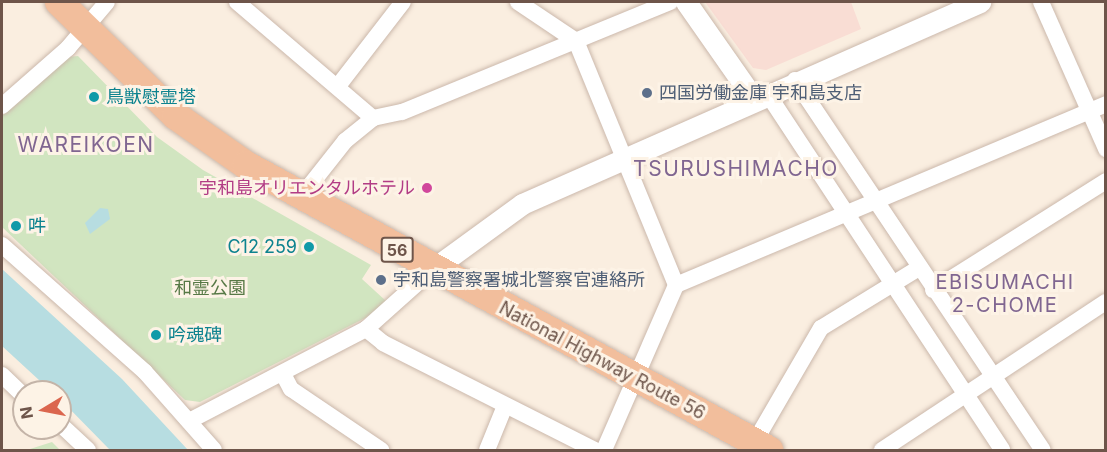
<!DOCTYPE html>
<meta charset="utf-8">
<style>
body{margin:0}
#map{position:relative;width:1107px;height:452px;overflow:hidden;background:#faeee0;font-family:Inter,"Noto Sans JP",sans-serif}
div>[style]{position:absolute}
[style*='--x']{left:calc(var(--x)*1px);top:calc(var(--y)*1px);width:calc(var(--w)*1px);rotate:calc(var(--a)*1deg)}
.commercial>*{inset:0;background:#f9ddd4}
.green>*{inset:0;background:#d1e5c0}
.water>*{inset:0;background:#b7dde1}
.roads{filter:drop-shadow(0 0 2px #cbb8ab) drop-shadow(0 0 2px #cbb8ab)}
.minor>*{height:16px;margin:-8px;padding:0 8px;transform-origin:8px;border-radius:8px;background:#fff}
.tertiary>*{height:21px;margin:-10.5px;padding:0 10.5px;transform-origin:10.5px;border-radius:10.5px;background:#fff}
.trunk>*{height:28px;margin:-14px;padding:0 14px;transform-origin:14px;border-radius:14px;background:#f2be9c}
.dots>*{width:16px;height:16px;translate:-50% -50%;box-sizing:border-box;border:3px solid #fdf3e6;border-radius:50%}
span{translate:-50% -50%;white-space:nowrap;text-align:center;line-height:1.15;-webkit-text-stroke:6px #fdf3e6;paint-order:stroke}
.shield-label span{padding:2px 4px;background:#fdf3e6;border:2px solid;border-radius:4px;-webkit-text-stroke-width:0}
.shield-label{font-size:16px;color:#6e554a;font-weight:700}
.service-label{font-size:18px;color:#4e5e75}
.left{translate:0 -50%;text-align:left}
.culture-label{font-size:18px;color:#0d838f}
.right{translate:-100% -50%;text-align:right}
.hotel-label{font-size:18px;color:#b23c85}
.park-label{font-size:18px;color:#577946}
.street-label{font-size:18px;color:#6e554a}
.neighbourhood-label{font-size:20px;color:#806691;letter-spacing:1.5px}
.quarter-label{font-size:21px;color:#806691;letter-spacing:1.5px}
.frame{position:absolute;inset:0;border:3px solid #6e554a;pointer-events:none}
.north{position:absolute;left:12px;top:380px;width:60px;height:60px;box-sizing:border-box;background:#fdf3e6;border:2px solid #c4b4a8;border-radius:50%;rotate:260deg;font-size:16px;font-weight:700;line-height:24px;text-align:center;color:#6e554a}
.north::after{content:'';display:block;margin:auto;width:21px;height:27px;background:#db664e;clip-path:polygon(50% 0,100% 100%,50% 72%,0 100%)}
</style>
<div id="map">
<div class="commercial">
<div style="clip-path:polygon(705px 2px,851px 2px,861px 29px,766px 70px,753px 68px)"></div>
</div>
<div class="green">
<div style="clip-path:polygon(78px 56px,157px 137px,203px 170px,371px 265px,362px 279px,386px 301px,373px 314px,200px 402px,185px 400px,2px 227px,2px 116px,68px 57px)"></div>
<div style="clip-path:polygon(52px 442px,60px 450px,27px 450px)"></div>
</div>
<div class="water">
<div style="clip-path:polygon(100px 208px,108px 209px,110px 219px,90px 234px,85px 223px)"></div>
<div style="clip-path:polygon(2px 269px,122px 379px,188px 450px,110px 450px,60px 399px,60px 392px,52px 392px,2px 346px)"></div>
</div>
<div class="roads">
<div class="minor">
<div style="--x:237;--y:2;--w:179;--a:40.5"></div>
<div style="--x:518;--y:2;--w:70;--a:33.9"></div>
<div style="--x:576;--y:41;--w:264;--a:67.7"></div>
<div style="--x:1041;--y:2;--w:161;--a:66.1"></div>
<div style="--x:795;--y:80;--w:445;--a:56.2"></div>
<div style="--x:338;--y:86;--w:106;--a:-52.3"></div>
<div style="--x:767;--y:93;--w:427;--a:56.6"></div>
<div style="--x:2;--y:106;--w:88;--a:-41.3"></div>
<div style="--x:68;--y:48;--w:60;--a:-49.7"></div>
<div style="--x:300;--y:198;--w:73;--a:-51.7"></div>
<div style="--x:345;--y:141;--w:36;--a:-39"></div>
<div style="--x:373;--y:118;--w:30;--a:-12"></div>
<div style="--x:402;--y:112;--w:290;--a:-22.3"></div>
<div style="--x:2;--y:245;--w:191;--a:41.6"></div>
<div style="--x:145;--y:372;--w:104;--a:48.5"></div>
<div style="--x:933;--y:290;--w:204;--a:-32.2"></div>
<div style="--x:366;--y:329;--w:22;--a:39"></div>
<div style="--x:383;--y:343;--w:237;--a:26.8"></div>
<div style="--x:283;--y:374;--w:17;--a:62"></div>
<div style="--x:291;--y:389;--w:109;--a:34.1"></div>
<div style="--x:2;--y:375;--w:30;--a:44"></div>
<div style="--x:191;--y:420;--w:197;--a:-27.5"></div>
<div style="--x:366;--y:329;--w:90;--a:-41.8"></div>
<div style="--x:60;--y:424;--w:38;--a:43"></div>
<div style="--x:754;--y:443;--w:133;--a:-59.8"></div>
<div style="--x:821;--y:328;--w:115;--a:-31.5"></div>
<div style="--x:487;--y:450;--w:48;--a:-67.8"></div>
<div style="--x:604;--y:450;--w:180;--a:-66.4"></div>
<div style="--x:676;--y:285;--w:467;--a:-22.8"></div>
<div style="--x:882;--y:450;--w:268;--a:-33.5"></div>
</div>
<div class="tertiary">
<div style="--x:686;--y:2;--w:118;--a:55"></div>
<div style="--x:433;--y:269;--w:110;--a:-36.1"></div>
<div style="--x:522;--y:204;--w:501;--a:-23.8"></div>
</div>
<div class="trunk">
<div style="--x:59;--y:2;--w:163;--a:44.3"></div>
<div style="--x:176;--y:116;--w:85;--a:35"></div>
<div style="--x:246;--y:165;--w:596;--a:28.59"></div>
</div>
</div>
<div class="dots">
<div style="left:647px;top:93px;background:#5c6f8a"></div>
<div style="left:94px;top:97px;background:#0f9aa8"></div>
<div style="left:427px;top:188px;background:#d1479c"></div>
<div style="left:16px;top:226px;background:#0f9aa8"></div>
<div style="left:309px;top:247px;background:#0f9aa8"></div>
<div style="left:381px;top:280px;background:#5c6f8a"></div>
<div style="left:156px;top:335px;background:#0f9aa8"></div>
</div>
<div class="shield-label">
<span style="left:397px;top:250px">56</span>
</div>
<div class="service-label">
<span class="left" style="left:659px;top:93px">四国労働金庫 宇和島支店</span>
<span class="left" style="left:393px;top:280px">宇和島警察署城北警察官連絡所</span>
</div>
<div class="culture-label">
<span class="left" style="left:106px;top:97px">鳥獣慰霊塔</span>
<span class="left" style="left:28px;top:226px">吽</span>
<span class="right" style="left:297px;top:247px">C12 259</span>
<span class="left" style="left:168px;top:335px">吟魂碑</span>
</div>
<div class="hotel-label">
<span class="right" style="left:415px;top:188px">宇和島オリエンタルホテル</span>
</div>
<div class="park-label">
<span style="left:210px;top:288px">和霊公園</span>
</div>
<div class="street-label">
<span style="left:602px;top:361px;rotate:28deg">National Highway Route 56</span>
</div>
<div class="neighbourhood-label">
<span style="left:1005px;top:294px">EBISUMACHI<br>2-CHOME</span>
</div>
<div class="quarter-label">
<span style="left:86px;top:145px">WAREIKOEN</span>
<span style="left:736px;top:169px">TSURUSHIMACHO</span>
</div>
<div class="frame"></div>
<div class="north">N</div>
</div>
